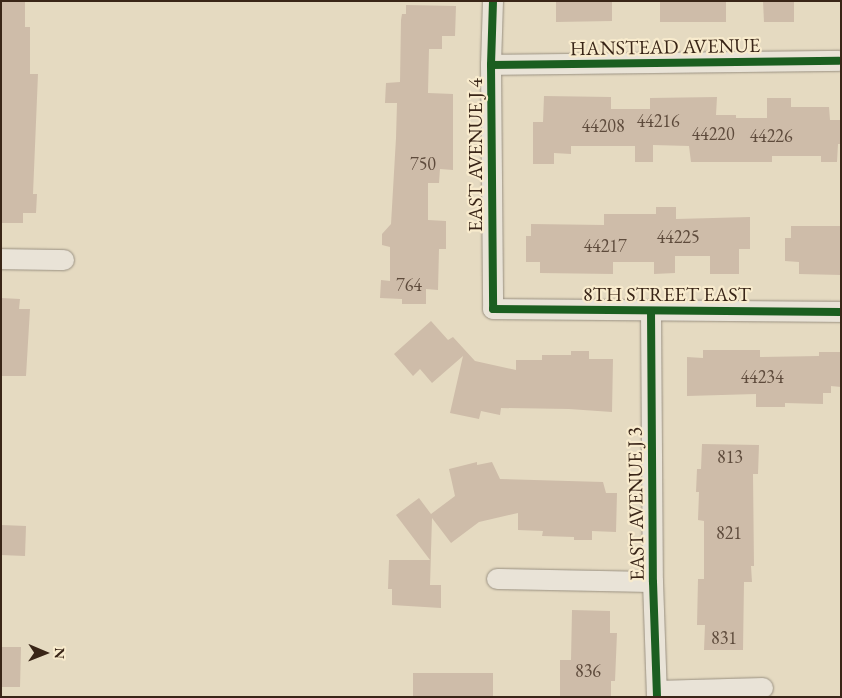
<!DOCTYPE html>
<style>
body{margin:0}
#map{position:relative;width:842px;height:698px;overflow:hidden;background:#e5dac1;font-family:"EB Garamond",serif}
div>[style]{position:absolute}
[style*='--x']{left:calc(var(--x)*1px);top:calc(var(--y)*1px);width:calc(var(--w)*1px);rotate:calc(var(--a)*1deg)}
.building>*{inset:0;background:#cebca9}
.roads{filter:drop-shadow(0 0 1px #999081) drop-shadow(0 0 1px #999081)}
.minor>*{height:20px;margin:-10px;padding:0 10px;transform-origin:10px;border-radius:10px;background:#e9e3d7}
.cycleway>*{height:8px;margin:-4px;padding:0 4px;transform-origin:4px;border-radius:4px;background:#1b5e20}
span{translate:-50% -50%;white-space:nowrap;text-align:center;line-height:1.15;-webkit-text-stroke:4.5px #f8ebcd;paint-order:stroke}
.number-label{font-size:18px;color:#5e4b3c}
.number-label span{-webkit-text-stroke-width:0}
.street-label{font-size:20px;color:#392517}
.frame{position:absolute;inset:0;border:2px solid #392517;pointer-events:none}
.north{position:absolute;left:20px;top:628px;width:50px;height:50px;-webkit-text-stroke:4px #f8ebcd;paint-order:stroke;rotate:91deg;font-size:14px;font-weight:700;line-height:20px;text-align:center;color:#392517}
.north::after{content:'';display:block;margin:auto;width:18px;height:22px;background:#392517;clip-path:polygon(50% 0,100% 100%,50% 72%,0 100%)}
</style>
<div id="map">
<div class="building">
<div style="clip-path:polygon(1px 1px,25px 1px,25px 27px,30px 27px,30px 74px,38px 74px,33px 194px,37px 194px,36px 213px,23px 213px,23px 223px,1px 223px)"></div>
<div style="clip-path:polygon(556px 1px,612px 1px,612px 21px,556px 22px)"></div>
<div style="clip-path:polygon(660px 1px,726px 1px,726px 22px,660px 22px)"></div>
<div style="clip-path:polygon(763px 1px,794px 1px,794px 22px,764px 22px)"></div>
<div style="clip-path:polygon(406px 5px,456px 6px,455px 36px,442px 36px,442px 49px,429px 49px,428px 93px,453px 94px,453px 170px,440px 169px,439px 183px,428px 183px,428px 220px,446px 221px,446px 249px,439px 249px,438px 290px,426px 289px,426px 304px,402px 304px,402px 299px,380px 298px,381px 280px,390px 281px,390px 247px,382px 245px,382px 234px,391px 224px,396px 138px,397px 103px,385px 103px,386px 83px,400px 82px,401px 20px,402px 14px,406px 14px)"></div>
<div style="clip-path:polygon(544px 96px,611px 97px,611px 109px,650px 109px,650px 98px,717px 97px,716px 115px,736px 115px,736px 118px,767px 118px,767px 98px,791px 98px,791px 107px,829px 107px,830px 120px,841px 120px,841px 144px,838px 144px,837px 162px,821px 162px,821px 156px,772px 156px,772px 162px,691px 162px,689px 146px,653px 145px,653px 162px,635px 162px,635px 146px,571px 146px,571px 154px,554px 153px,554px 164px,533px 164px,533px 122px,543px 122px)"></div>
<div style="clip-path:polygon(656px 207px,676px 207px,676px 219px,750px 217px,750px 249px,739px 249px,739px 274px,710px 274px,710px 256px,675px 256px,675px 273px,654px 274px,654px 262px,613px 262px,613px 274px,540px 273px,540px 262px,526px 262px,526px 236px,531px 236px,531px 224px,604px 225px,604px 214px,656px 214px)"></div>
<div style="clip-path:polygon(791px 226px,841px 226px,841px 275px,799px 274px,799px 262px,785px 261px,785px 238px,791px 238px)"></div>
<div style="clip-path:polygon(1px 298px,20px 299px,19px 309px,30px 309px,26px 376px,1px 376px)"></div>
<div style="clip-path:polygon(431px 321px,448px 340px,453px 337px,475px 361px,516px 370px,516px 360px,542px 360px,542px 355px,571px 355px,571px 351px,589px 351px,589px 359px,613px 359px,612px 412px,569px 409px,501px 408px,500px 415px,481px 411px,479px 419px,450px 413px,463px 356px,432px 383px,420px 369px,413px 376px,394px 354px)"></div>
<div style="clip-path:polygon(703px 350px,760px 350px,760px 357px,819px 356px,819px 352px,841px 352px,841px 387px,831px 386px,831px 393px,823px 393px,823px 404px,785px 403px,785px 407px,756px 407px,756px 394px,687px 396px,687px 357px,703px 358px)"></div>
<div style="clip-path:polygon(702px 444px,759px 445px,758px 474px,753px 474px,754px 566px,751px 566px,752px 582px,744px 582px,743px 650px,704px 650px,705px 625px,697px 625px,698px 579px,704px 579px,704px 521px,698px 520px,699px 492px,696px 492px,697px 469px,701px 469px)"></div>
<div style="clip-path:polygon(477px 462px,477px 465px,492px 462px,500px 479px,603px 482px,606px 493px,617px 493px,616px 532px,592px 531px,592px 540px,574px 540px,574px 537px,542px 536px,543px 531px,518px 530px,518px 513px,479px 522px,451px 543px,432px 518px,430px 585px,441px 585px,441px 608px,392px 605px,392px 589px,388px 589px,389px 560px,430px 560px,396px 515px,419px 498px,431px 514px,455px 496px,449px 469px)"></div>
<div style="clip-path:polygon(1px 525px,26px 526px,25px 556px,1px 555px)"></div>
<div style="clip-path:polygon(572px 610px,610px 611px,610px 633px,617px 633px,615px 681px,611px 681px,611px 697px,560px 697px,560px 660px,571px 660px)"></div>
<div style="clip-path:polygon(1px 647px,21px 647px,20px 687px,1px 687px)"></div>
<div style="clip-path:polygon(413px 673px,493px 673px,493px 697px,413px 697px)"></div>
</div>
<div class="roads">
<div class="minor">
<div style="--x:493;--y:1;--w:64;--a:91.8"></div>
<div style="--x:491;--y:65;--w:244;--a:89.5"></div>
<div style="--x:493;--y:309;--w:348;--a:0.5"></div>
<div style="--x:491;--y:65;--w:348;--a:-0.7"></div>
<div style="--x:1;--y:259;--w:63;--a:0.9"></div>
<div style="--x:651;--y:311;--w:271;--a:89.6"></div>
<div style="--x:653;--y:582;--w:115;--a:88"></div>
<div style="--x:497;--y:579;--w:156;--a:1.1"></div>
<div style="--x:657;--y:691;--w:106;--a:-1.6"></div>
</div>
</div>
<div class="cycleway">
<div style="--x:493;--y:1;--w:64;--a:91.8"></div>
<div style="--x:491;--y:65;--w:244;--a:89.5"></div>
<div style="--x:493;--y:309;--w:348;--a:0.5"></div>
<div style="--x:491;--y:65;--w:348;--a:-0.7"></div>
<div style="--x:651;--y:311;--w:271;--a:89.6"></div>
<div style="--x:653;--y:582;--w:115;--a:88"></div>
</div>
<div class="number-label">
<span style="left:658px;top:121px">44216</span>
<span style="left:603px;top:126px">44208</span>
<span style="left:713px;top:134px">44220</span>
<span style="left:771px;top:136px">44226</span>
<span style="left:423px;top:164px">750</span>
<span style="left:678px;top:237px">44225</span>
<span style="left:605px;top:246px">44217</span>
<span style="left:409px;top:285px">764</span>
<span style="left:762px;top:377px">44234</span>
<span style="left:730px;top:457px">813</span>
<span style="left:729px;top:533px">821</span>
<span style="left:724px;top:638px">831</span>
<span style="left:588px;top:671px">836</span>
</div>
<div class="street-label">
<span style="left:665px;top:47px;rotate:-1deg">HANSTEAD AVENUE</span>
<span style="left:475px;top:155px;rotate:-90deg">EAST AVENUE J 4</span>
<span style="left:667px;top:294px">8TH STREET EAST</span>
<span style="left:636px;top:504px;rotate:-91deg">EAST AVENUE J 3</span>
</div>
<div class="frame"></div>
<div class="north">N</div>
</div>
